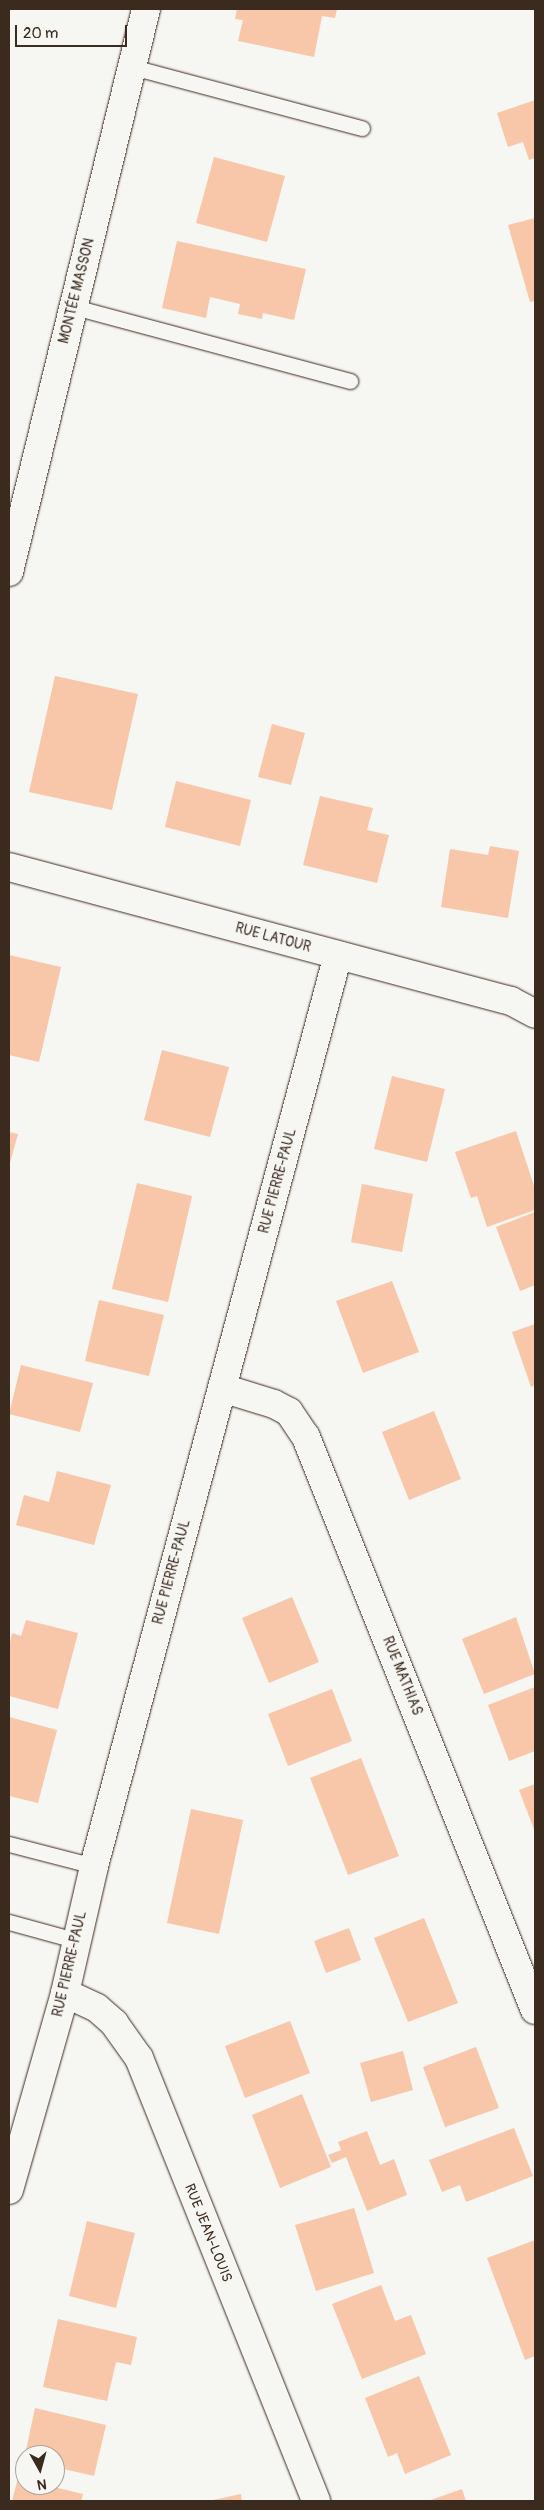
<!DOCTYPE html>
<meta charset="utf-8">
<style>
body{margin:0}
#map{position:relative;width:544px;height:2510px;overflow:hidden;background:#f6f6f2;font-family:Pangolin,sans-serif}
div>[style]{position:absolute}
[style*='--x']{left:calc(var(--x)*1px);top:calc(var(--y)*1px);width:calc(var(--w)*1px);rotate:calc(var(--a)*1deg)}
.building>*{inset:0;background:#f8c6a9}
.roads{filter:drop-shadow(0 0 1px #3b2a1e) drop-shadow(0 0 1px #3b2a1e)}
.service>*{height:15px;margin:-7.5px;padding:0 7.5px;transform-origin:7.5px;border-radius:7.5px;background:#f6f6f2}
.minor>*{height:28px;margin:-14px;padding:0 14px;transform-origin:14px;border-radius:14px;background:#f6f6f2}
.primary>*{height:28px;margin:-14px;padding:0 14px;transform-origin:14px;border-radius:14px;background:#f6f6f2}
span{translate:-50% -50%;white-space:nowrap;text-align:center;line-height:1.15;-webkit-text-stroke:4.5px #f6f6f2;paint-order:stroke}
.street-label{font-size:14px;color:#3b2a1e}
.frame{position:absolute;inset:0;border:10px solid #3b2a1e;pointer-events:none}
.north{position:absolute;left:15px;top:2445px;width:50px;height:50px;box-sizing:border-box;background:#f6f6f2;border:1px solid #aba49d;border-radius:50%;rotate:173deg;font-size:14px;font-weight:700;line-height:20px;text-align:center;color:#3b2a1e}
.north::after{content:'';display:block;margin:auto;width:18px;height:22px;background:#3b2a1e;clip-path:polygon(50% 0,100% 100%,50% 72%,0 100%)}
.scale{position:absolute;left:15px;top:25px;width:112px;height:22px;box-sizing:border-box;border:2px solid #3b2a1e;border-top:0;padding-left:6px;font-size:15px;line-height:18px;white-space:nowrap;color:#3b2a1e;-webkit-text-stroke:4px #f6f6f2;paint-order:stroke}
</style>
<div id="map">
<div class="building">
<div style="clip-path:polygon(237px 9px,337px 9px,335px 18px,322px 16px,314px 57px,238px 41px,243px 20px,235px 19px)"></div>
<div style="clip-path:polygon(535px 100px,535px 158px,529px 160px,523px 142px,508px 147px,497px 113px)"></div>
<div style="clip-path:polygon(214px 157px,285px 176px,267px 242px,196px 223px)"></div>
<div style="clip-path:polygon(535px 218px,535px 301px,530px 302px,508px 225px)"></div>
<div style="clip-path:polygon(177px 241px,306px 269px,294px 320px,263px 313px,262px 319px,238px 314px,240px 304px,210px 297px,206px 318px,162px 308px)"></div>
<div style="clip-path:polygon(55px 676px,138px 694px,112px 810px,29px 792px)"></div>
<div style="clip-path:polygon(272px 724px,305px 733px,291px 785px,258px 777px)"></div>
<div style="clip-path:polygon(176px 781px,251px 800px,240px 846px,165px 827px)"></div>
<div style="clip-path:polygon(320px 796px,373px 808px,367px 830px,389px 835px,377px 883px,303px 865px)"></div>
<div style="clip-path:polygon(490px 846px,519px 851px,508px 918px,441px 907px,450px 849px,488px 855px)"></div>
<div style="clip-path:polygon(9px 955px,61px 967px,39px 1062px,9px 1055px)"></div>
<div style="clip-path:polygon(162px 1050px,229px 1067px,210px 1137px,144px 1120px)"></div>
<div style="clip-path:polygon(392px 1076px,445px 1089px,427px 1162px,374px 1149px)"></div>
<div style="clip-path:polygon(516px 1131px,535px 1189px,535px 1210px,487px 1227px,477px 1196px,471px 1198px,455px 1152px)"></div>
<div style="clip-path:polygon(9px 1132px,18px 1134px,9px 1166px)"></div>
<div style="clip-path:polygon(137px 1183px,192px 1196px,168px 1302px,112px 1289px)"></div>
<div style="clip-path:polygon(362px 1184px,413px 1194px,402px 1252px,351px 1242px)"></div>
<div style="clip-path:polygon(535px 1212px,535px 1285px,520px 1291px,496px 1227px)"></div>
<div style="clip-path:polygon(392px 1281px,419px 1352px,363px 1373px,336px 1301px)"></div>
<div style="clip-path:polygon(99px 1300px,164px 1315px,149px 1376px,85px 1361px)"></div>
<div style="clip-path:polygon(535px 1324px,535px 1385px,531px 1387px,512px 1332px)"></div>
<div style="clip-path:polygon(21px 1365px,93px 1383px,80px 1432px,9px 1414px)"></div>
<div style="clip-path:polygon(434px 1411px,461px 1479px,409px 1500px,382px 1432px)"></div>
<div style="clip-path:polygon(57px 1471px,111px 1485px,94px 1545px,16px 1525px,24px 1495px,49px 1502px)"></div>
<div style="clip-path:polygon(292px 1597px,319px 1662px,269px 1683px,242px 1618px)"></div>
<div style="clip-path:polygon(516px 1617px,535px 1674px,484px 1694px,462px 1639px)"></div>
<div style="clip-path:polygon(26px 1620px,78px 1633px,58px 1709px,9px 1696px,9px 1647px,12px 1633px,21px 1636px)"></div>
<div style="clip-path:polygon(535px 1687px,535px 1751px,509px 1761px,488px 1705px)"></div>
<div style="clip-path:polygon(332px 1689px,352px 1741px,288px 1766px,268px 1714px)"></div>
<div style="clip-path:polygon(9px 1717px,57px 1730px,38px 1803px,9px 1796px)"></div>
<div style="clip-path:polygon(361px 1758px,399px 1856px,348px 1875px,310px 1778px)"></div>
<div style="clip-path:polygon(535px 1784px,535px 1832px,519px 1790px)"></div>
<div style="clip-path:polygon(191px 1809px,243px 1820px,219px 1934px,167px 1923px)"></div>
<div style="clip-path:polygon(424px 1918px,458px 2003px,408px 2022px,374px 1938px)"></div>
<div style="clip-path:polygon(349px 1928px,361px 1960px,326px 1973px,314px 1941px)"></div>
<div style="clip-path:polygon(290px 2021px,310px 2073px,245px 2098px,225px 2046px)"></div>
<div style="clip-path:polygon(476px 2047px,499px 2108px,445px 2127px,423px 2067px)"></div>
<div style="clip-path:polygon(403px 2051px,413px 2090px,371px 2102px,360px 2063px)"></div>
<div style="clip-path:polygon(302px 2094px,331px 2167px,280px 2188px,252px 2115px)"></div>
<div style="clip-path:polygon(514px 2128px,533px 2176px,466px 2202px,460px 2185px,442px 2192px,429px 2160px)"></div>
<div style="clip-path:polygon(367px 2131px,380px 2165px,394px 2159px,407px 2195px,367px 2211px,346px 2157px,332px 2163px,328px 2155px,341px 2150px,338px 2142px)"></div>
<div style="clip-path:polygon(354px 2208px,374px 2273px,316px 2291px,295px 2225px)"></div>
<div style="clip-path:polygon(87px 2221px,135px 2233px,116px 2308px,69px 2296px)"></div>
<div style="clip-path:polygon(535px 2240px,535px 2356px,525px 2360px,487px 2258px)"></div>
<div style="clip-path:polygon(381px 2285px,395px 2321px,411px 2315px,426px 2354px,362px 2379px,332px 2304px)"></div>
<div style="clip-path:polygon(58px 2319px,137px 2337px,131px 2365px,116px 2362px,107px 2401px,43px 2387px)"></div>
<div style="clip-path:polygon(419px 2376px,451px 2455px,405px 2474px,397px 2453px,388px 2457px,365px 2398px)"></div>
<div style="clip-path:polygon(35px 2408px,106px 2425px,94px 2476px,55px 2467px,55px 2455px,25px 2455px)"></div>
<div style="clip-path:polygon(18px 2478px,25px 2480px,25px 2485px,45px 2485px,83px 2494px,81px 2501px,12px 2501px)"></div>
<div style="clip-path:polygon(462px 2489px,466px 2501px,428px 2501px)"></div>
<div style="clip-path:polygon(241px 2494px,242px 2501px,213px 2501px,213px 2500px)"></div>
</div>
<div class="roads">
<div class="service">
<div style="--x:132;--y:67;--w:238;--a:14.9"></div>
<div style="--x:74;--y:307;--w:286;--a:15"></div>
<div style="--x:9;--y:1844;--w:88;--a:14.5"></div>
<div style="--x:9;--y:1922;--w:68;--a:15.3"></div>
</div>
<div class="minor">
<div style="--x:9;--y:867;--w:520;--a:14.95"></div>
<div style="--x:511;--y:1001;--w:27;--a:28"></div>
<div style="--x:222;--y:1388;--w:54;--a:17.1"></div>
<div style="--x:274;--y:1404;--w:17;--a:28"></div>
<div style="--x:289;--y:1412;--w:30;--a:56"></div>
<div style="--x:306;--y:1437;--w:617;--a:68.22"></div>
<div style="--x:65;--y:1993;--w:35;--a:25"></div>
<div style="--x:97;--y:2008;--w:23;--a:41"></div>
<div style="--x:114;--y:2023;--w:43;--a:54.5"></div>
<div style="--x:139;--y:2058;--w:477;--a:68.2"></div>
<div style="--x:9;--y:2190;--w:205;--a:-74.1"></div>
<div style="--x:65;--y:1993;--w:130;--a:-77.1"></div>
<div style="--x:94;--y:1866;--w:943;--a:-75.01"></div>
</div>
<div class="primary">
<div style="--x:9;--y:572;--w:579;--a:-76.32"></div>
</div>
</div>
<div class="street-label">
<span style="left:77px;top:291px;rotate:-76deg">MONTÉE MASSON</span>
<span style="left:273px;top:938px;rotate:15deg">RUE LATOUR</span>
<span style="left:278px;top:1181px;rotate:-75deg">RUE PIERRE-PAUL</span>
<span style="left:172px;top:1572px;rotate:-75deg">RUE PIERRE-PAUL</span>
<span style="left:402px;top:1676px;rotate:68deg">RUE MATHIAS</span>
<span style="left:70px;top:1964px;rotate:-77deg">RUE PIERRE-PAUL</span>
<span style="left:208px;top:2233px;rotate:68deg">RUE JEAN-LOUIS</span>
</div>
<div class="frame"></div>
<div class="north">N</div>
<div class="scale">20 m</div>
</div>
